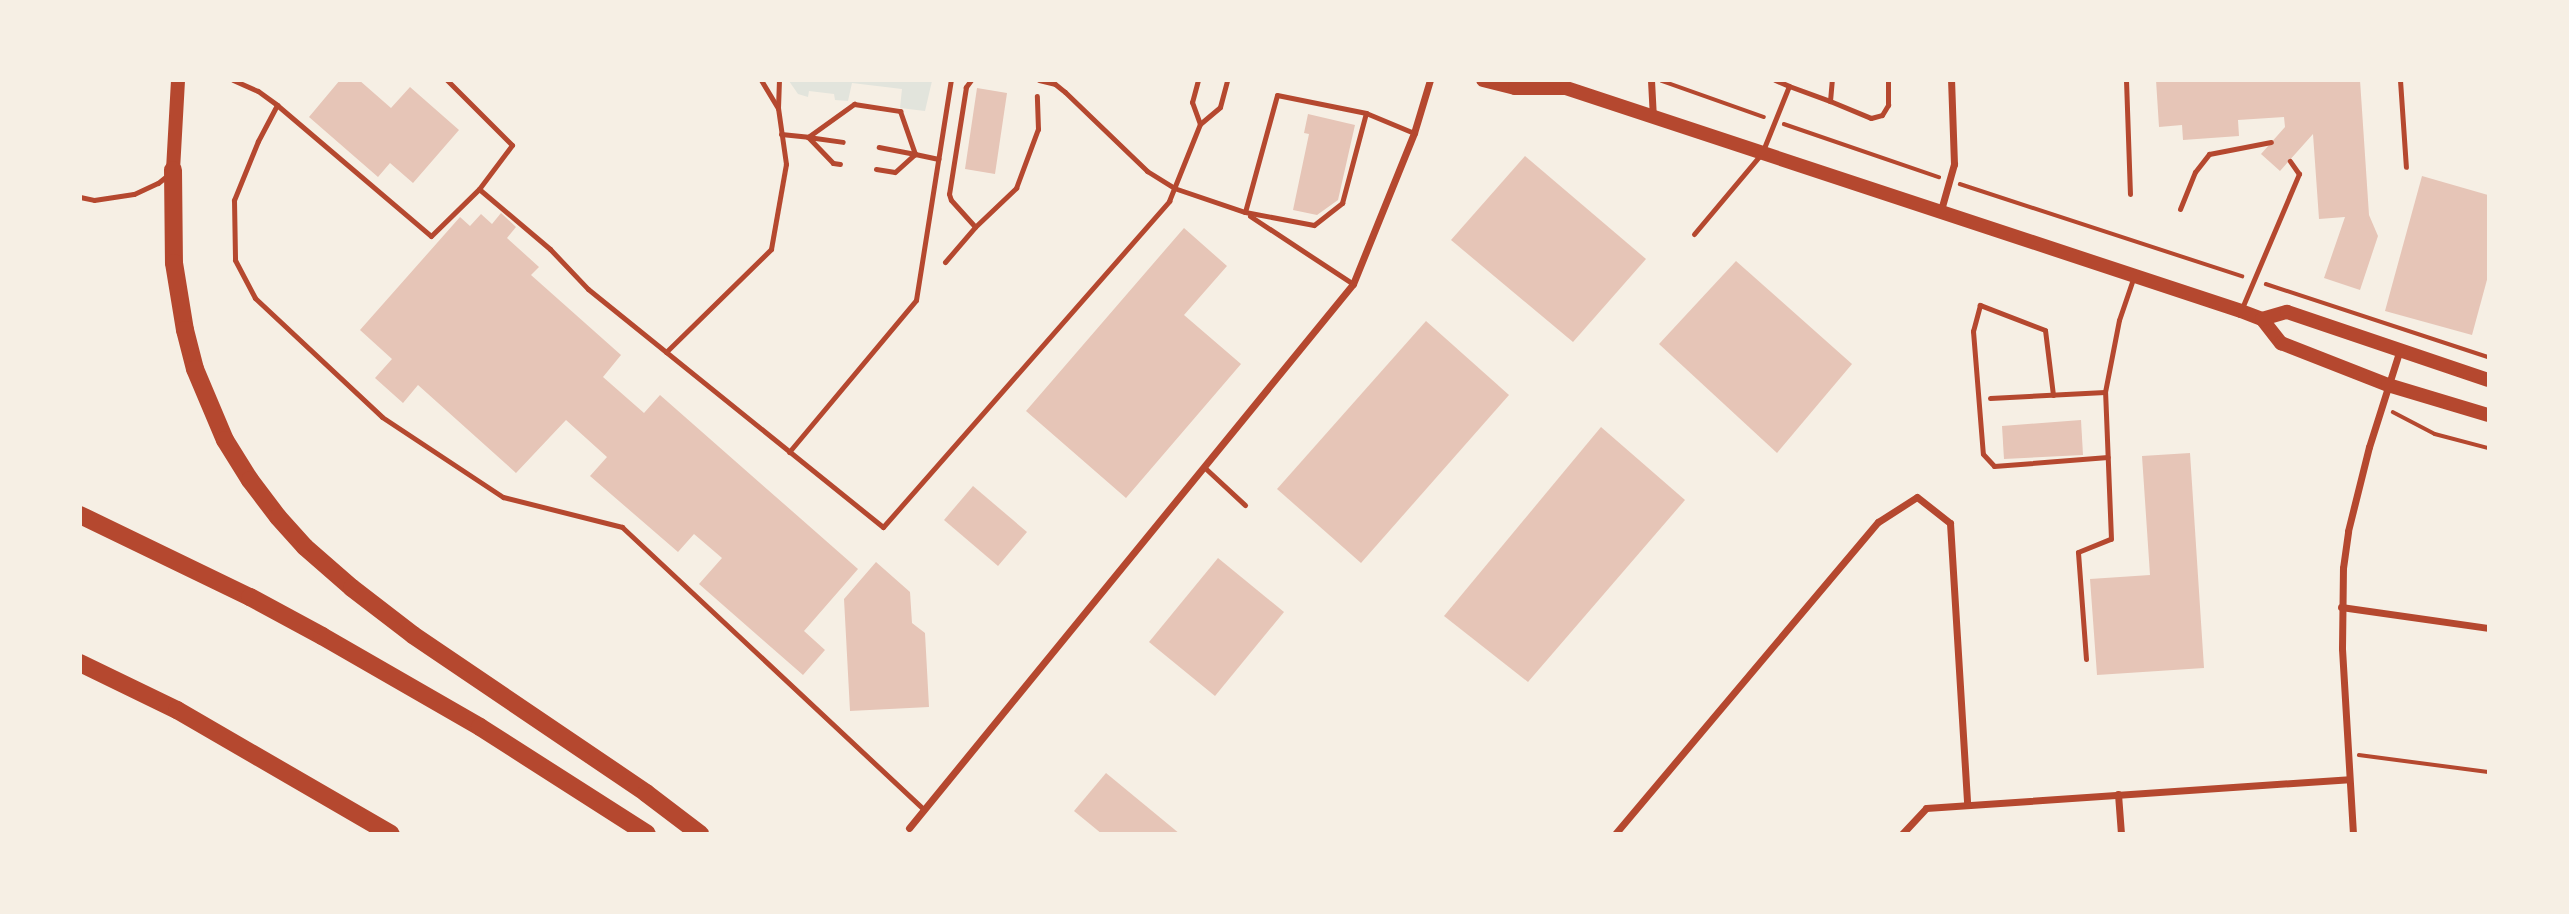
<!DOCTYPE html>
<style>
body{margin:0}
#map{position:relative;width:2569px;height:914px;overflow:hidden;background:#f6efe4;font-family:Lato,sans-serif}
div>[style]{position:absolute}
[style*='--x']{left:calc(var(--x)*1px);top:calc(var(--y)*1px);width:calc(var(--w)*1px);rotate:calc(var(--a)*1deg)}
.green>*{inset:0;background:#e2e4dc}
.building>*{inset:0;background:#e6c5b7}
.path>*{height:3.5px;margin:-1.75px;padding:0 1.75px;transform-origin:1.75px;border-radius:1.75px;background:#b5482f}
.service>*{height:5px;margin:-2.5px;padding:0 2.5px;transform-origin:2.5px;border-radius:2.5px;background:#b5482f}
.minor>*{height:7px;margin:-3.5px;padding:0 3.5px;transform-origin:3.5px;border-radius:3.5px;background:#b5482f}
.secondary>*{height:14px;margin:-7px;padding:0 7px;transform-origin:7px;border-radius:7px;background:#b5482f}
.motorway>*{height:18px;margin:-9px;padding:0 9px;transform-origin:9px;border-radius:9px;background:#b5482f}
span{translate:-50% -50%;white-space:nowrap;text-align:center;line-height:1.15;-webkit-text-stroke:6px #f6efe4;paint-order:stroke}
.frame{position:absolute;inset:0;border:82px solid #f6efe4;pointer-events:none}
</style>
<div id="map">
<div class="green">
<div style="clip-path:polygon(789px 81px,789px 80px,932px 81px,925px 111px,900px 108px,902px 89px,852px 83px,848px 101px,835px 100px,834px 94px,809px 91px,808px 97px,798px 94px)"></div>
</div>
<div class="building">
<div style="clip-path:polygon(340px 80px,359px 80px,391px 108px,410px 87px,459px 130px,413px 183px,390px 163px,378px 177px,309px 117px)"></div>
<div style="clip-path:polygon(2156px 80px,2360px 80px,2369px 215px,2378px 236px,2360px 290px,2324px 278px,2345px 217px,2319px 219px,2313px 134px,2280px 171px,2261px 154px,2285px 127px,2284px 117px,2238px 120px,2239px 136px,2183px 140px,2182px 125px,2159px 127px)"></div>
<div style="clip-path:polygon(977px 88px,1007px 93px,995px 174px,965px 169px)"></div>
<div style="clip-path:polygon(1308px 114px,1355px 125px,1338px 200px,1317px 215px,1293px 210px,1309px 134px,1304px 133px)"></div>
<div style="clip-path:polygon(1525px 156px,1646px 259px,1573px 342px,1451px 240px)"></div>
<div style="clip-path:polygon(2422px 176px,2488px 195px,2488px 276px,2472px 335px,2385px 311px)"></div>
<div style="clip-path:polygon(501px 213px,516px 227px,507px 238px,539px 267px,531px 275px,621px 355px,603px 377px,644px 413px,660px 395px,858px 569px,804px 631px,825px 650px,803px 675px,699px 584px,722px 558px,694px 534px,678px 552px,590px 476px,607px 457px,566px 420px,516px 473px,418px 385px,403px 403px,375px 378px,392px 359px,360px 330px,460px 217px,470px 226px,481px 214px,492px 224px)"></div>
<div style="clip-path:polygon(1184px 228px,1227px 266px,1184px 315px,1241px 364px,1126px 498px,1026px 411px)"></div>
<div style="clip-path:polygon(1736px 261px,1852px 364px,1777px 453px,1659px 344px)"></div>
<div style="clip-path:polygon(1426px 321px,1509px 395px,1361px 563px,1277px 489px)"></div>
<div style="clip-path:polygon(2081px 420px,2083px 455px,2004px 459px,2002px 426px)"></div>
<div style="clip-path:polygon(1601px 427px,1685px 500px,1528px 682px,1444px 616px)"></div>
<div style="clip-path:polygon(2190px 453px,2204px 668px,2097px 675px,2090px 579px,2150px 575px,2142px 456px)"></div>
<div style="clip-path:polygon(973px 486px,1027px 532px,998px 566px,944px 520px)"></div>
<div style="clip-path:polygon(1218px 558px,1284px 612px,1215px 696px,1149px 642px)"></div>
<div style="clip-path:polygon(876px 562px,910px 592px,912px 623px,925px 633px,929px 707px,850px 711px,844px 599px)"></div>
<div style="clip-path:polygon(1106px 773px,1180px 834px,1102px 834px,1074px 811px)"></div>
</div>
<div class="path">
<div style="--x:1662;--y:81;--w:108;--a:19.4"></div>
<div style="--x:1784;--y:124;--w:164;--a:18.9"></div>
<div style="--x:1960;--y:184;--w:297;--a:18.1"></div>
<div style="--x:2266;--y:284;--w:234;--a:18.2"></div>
<div style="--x:2393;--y:412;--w:47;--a:27.6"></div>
<div style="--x:2435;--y:434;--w:55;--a:14.8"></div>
<div style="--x:2359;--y:755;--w:130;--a:7.5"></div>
</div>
<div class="service">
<div style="--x:233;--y:80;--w:27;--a:24"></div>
<div style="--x:258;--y:91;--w:24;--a:36"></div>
<div style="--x:277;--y:105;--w:202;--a:40.4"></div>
<div style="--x:431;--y:236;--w:67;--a:-44.4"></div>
<div style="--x:479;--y:189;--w:55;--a:-53.1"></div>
<div style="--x:512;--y:145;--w:92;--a:-135"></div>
<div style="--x:761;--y:80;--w:33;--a:59"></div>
<div style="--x:971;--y:80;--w:9;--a:126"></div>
<div style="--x:966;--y:87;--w:108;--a:99"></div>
<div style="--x:949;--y:194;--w:6;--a:72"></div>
<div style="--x:951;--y:200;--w:36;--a:48"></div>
<div style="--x:1039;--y:80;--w:16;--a:14"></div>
<div style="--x:1055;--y:84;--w:13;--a:39"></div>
<div style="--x:1065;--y:92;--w:114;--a:43.9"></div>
<div style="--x:1147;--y:171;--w:32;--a:32"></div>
<div style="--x:1174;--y:188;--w:75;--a:18.7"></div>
<div style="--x:1245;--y:212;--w:121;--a:-74.7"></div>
<div style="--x:1277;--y:95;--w:91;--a:11.4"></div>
<div style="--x:1366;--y:113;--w:52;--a:22.6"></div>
<div style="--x:1198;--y:80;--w:23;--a:105"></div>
<div style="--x:1192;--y:102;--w:23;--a:70"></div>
<div style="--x:1775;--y:80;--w:15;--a:23"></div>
<div style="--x:2126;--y:80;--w:114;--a:88"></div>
<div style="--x:2400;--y:80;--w:87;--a:86.1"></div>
<div style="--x:1830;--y:101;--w:44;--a:22.5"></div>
<div style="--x:1871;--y:118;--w:11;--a:-15"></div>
<div style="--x:1882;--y:115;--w:12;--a:-59"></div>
<div style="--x:1888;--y:105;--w:25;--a:-90"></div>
<div style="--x:277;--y:105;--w:41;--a:117.8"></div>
<div style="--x:258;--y:141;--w:64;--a:112.1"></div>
<div style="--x:234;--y:200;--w:60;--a:89"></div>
<div style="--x:235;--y:260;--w:43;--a:62.2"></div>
<div style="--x:255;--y:298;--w:174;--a:43.1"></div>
<div style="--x:382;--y:417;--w:145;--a:33.5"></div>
<div style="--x:503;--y:497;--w:123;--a:14.1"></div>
<div style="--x:622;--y:527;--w:414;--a:43.1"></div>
<div style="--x:781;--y:134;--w:27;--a:6"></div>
<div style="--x:808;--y:137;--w:36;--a:46"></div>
<div style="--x:833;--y:163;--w:7;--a:8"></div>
<div style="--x:808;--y:137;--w:57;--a:-35.7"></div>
<div style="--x:854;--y:104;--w:47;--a:8.7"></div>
<div style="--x:900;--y:111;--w:46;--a:70.8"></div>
<div style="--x:915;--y:154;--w:24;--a:12"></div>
<div style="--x:808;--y:137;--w:35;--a:8"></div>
<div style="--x:876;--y:169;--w:19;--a:9"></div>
<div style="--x:895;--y:172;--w:27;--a:-42"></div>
<div style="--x:915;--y:154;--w:37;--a:-169"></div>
<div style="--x:479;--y:189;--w:93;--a:40.2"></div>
<div style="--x:550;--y:249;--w:55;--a:46.5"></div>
<div style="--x:588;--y:289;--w:379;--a:38.9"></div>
<div style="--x:883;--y:527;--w:434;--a:-48.7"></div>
<div style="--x:1169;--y:201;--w:83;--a:-68.1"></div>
<div style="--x:1200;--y:124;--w:26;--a:-40"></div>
<div style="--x:1220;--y:107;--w:28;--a:-75"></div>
<div style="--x:80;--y:197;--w:14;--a:12"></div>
<div style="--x:94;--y:200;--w:40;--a:-8.5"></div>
<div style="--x:134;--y:194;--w:26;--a:-25"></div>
<div style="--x:158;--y:183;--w:14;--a:-39"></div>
<div style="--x:2180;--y:209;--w:40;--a:-68"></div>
<div style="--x:2195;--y:172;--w:23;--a:-52"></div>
<div style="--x:2209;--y:154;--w:63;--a:-11"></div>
<div style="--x:1245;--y:212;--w:70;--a:10.7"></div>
<div style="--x:1314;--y:225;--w:36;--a:-38"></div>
<div style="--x:1342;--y:203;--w:93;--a:-75.1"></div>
<div style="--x:1250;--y:216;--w:123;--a:33.4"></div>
<div style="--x:1694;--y:234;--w:106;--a:-50"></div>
<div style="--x:1762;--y:153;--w:72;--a:-68.1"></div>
<div style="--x:1789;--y:86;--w:44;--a:20.1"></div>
<div style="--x:1830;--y:101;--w:21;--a:-85"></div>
<div style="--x:945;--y:262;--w:46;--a:-49.4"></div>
<div style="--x:975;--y:227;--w:57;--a:-43.6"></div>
<div style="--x:1016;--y:188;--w:63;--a:-69.6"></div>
<div style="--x:1038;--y:129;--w:33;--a:-92"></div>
<div style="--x:2242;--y:308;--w:146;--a:-67"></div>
<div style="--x:2299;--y:174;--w:16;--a:-125"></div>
<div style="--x:666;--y:352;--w:147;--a:-44.4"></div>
<div style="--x:771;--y:249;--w:86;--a:-80"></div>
<div style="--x:786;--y:164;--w:57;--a:-98.1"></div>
<div style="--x:778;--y:108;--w:28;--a:-88"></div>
<div style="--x:2053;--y:395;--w:65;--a:-97"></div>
<div style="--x:2045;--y:330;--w:70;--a:-159"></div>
<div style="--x:1980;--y:305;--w:27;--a:105"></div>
<div style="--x:1973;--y:331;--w:123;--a:85.4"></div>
<div style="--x:1983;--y:454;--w:16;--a:47"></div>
<div style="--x:1994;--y:466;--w:114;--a:-4.5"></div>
<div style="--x:1990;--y:398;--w:115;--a:-3"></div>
<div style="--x:789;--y:452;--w:198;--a:-50.1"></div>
<div style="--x:916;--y:300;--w:223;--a:-81"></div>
<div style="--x:1204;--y:467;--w:56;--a:42.8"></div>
<div style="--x:2086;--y:659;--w:107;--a:-94.3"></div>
<div style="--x:2078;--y:552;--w:35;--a:-22"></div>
<div style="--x:2111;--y:539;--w:147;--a:-92.3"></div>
<div style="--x:2105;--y:392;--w:73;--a:-79"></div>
<div style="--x:2119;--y:320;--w:46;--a:-71.2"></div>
</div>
<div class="minor">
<div style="--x:1651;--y:80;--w:36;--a:87"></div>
<div style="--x:1941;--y:210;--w:48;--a:-74.2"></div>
<div style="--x:1954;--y:164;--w:84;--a:-92"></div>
<div style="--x:2341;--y:607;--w:148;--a:8.1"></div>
<div style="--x:2118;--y:794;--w:40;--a:85.7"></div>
<div style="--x:909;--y:828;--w:702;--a:-50.78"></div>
<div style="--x:1353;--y:284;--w:163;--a:-68"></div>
<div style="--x:1414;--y:133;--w:55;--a:-73.2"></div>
<div style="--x:1615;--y:834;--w:408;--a:-49.9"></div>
<div style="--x:1878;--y:522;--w:46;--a:-32.7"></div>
<div style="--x:1917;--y:497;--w:42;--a:38.2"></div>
<div style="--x:1950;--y:523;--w:282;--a:86.5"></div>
<div style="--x:1902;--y:834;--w:35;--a:-47"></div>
<div style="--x:1926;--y:808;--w:424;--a:-3.9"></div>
<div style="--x:2353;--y:834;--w:186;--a:-93.4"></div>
<div style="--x:2342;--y:648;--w:80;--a:-89.3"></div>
<div style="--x:2343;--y:568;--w:37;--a:-82"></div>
<div style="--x:2348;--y:531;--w:87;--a:-76"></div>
<div style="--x:2369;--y:447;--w:103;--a:-72.4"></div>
</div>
<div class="secondary">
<div style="--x:1483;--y:80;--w:33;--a:14"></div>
<div style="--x:1515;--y:88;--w:50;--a:0"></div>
<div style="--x:1554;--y:80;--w:14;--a:34"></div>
<div style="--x:1566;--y:88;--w:711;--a:18.28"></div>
<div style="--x:2241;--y:311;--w:22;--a:21"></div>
<div style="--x:2262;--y:319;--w:31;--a:52"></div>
<div style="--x:2281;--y:343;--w:115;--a:21.4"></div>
<div style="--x:2388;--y:385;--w:104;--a:16.7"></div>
<div style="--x:173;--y:170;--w:90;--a:-86.8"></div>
<div style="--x:2262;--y:319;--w:26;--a:-16"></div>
<div style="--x:2287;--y:312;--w:212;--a:18.7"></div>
</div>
<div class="motorway">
<div style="--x:173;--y:170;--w:93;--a:89.4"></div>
<div style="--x:174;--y:263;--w:68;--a:80.7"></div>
<div style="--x:185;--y:330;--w:40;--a:75.6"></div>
<div style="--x:195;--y:369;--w:77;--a:67.1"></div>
<div style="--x:225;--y:440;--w:47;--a:58"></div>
<div style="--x:250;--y:480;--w:46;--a:52.9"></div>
<div style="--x:278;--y:517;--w:40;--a:48"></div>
<div style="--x:305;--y:547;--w:62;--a:41.1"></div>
<div style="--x:352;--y:588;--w:77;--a:37.6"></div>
<div style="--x:413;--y:635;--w:282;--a:34.1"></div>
<div style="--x:646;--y:793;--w:68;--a:37.2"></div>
<div style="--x:80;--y:515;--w:189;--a:25.8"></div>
<div style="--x:250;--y:597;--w:82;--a:28.4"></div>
<div style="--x:322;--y:636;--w:182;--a:29.9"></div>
<div style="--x:480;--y:727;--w:198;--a:32.6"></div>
<div style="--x:80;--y:663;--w:108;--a:25.9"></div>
<div style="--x:177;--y:710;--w:247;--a:30.1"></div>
</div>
<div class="frame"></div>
</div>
